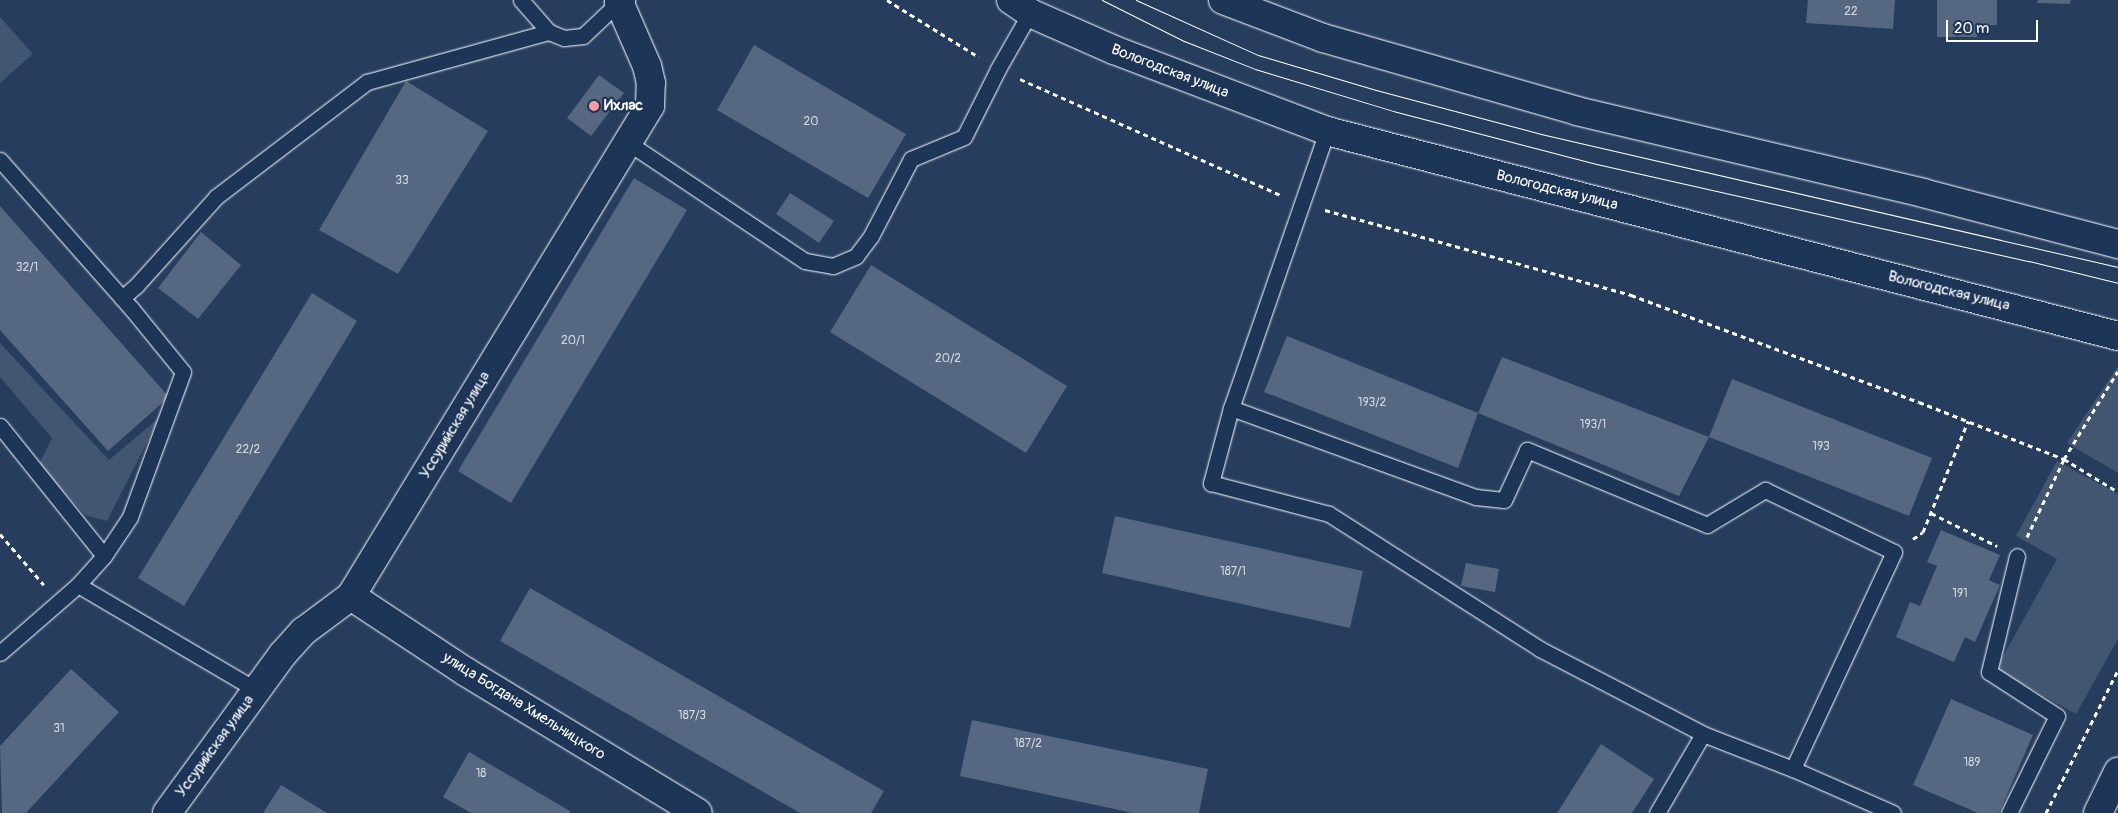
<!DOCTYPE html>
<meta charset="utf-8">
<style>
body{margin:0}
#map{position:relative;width:2118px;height:813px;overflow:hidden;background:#263d5e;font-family:Pangolin,sans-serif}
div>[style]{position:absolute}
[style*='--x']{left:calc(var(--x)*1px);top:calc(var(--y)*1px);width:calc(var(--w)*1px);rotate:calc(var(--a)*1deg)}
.green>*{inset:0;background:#425672}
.building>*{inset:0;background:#556781}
.path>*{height:3px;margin-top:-1.5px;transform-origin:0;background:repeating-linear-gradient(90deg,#fff 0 5px,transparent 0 9px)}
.roads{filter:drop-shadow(0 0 1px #fff) drop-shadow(0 0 1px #fff)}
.service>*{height:15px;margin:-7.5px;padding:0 7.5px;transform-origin:7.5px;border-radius:7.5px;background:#1d3557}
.minor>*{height:28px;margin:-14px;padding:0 14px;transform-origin:14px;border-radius:14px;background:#1d3557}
.secondary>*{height:28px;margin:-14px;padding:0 14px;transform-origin:14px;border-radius:14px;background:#1d3557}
.tram>*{height:1px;margin:-0.5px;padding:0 0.5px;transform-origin:0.5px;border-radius:0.5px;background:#fff}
.dots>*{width:14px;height:14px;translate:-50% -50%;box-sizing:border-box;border:2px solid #1d3557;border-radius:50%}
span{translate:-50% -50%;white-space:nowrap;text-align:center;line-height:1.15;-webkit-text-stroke:4.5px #1d3557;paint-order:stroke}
.number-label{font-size:12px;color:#d4d9e0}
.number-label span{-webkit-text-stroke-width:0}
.street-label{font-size:15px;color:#fff}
.poi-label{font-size:15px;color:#fff;font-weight:700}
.left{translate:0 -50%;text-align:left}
.scale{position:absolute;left:1946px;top:20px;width:92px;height:22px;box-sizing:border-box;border:2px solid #fff;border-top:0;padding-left:6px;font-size:15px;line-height:18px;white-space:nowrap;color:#fff;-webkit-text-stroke:4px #1d3557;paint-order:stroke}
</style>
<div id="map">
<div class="green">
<div style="clip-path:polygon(0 17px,33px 54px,0 83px)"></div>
<div style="clip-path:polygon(0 343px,109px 460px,160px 417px,107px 521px,85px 515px,39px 464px,52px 438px,0 377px)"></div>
<div style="clip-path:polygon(2118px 366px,2118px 473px,2067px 443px)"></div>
<div style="clip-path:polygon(2057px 461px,2118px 494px,2118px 639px,2076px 714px,1996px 669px,2057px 559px,2016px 536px)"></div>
</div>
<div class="building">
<div style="clip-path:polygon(1808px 0,1895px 0,1893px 29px,1806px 23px)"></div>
<div style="clip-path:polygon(1937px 0,1997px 0,1997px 25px,1977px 26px,1977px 37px,1937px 37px)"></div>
<div style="clip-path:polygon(2038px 0,2071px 0,2070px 4px,2037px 3px)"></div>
<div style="clip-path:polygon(754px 45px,906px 134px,868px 198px,717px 110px)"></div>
<div style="clip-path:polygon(599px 75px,624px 93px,591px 136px,567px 118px)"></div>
<div style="clip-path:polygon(406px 81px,488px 131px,398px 274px,319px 230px)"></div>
<div style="clip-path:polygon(634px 178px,687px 210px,511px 503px,458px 471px)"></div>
<div style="clip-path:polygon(790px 193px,834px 221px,819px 243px,776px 214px)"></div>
<div style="clip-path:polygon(0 206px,169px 397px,108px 451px,0 330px)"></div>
<div style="clip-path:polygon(201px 232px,241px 265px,198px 319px,158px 288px)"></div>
<div style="clip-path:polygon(871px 265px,1067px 386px,1026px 453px,830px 332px)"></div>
<div style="clip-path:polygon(312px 293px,357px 321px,184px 606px,138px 578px)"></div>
<div style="clip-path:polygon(1287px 336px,1478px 413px,1502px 357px,1709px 437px,1679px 496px,1478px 413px,1458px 468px,1264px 392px)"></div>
<div style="clip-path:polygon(1732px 379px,1932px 458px,1909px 516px,1709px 437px)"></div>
<div style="clip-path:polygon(1115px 516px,1363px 571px,1350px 628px,1102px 573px)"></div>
<div style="clip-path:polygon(1941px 530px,2000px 555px,1989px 580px,2000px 585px,1975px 642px,1965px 637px,1954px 662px,1896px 637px,1910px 602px,1920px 606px,1937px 566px,1927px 562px)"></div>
<div style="clip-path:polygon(1466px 563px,1499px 569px,1495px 592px,1461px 586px)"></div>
<div style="clip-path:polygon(530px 588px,884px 791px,871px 813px,800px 813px,500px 641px)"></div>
<div style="clip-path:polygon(71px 669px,119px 712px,26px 813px,2px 813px,0 746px)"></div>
<div style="clip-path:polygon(1951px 699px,2033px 735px,1999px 813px,1978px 813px,1913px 785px)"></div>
<div style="clip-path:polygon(972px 720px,1208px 769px,1199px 813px,1133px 813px,960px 776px)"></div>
<div style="clip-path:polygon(1601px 744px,1654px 779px,1632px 813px,1557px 813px)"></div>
<div style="clip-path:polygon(469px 752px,570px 811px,569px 813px,471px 813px,443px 797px)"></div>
<div style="clip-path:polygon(281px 785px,327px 813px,263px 813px)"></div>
</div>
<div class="path">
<div style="--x:887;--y:0;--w:108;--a:31.8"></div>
<div style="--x:1020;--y:79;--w:286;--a:24"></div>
<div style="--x:1325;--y:210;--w:318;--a:15.5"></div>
<div style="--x:1631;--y:295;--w:307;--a:20.4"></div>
<div style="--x:1919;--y:402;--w:156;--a:21.5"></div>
<div style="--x:2064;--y:459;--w:63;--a:31.4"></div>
<div style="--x:1931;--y:513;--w:74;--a:26.6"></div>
<div style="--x:0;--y:534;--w:67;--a:49.2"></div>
<div style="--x:2027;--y:537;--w:86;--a:-64.6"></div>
<div style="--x:2064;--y:459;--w:103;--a:-58.5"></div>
<div style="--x:1913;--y:539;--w:12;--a:-35"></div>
<div style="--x:1923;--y:532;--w:120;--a:-67.9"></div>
<div style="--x:2046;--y:813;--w:160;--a:-63.3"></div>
</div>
<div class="roads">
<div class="service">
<div style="--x:521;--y:0;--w:43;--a:48.8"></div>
<div style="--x:549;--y:32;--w:16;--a:22"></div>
<div style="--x:564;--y:38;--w:19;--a:-6"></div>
<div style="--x:583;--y:36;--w:50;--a:-43.4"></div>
<div style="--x:1327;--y:131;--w:293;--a:109.1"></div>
<div style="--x:1231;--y:408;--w:261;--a:20"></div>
<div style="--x:1476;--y:497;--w:28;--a:6"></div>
<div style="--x:1504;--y:500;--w:55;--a:-65.3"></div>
<div style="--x:1527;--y:450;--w:195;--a:22.6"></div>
<div style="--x:1707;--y:525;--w:68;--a:-31.1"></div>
<div style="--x:1765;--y:490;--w:143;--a:25.7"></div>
<div style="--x:1894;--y:552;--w:239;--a:115"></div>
<div style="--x:1793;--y:769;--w:109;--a:23.7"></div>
<div style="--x:627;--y:142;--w:214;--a:33.8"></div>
<div style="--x:805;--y:261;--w:28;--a:10"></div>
<div style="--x:833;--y:266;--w:25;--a:-23"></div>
<div style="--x:856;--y:256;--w:25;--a:-53"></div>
<div style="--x:871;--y:236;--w:87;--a:-62.5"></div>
<div style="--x:911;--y:159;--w:57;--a:-22.5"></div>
<div style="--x:964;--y:137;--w:76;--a:-63.4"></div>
<div style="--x:998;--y:69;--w:64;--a:-60.3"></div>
<div style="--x:0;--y:160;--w:198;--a:48.5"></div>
<div style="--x:131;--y:308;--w:82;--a:50.9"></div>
<div style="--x:183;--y:372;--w:154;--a:110.1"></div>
<div style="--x:130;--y:517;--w:47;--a:123.7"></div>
<div style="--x:122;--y:298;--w:18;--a:-41"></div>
<div style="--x:136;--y:286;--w:120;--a:-48"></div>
<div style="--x:216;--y:197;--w:190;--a:-37.3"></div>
<div style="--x:367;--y:82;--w:189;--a:-15.4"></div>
<div style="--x:1231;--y:408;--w:78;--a:104.9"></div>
<div style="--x:1211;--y:483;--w:122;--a:14.7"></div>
<div style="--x:1329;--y:514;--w:250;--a:32.6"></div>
<div style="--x:1540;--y:649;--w:184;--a:27.5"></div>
<div style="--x:1703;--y:734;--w:97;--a:21.3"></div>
<div style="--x:0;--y:426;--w:166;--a:51.3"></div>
<div style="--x:104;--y:556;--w:39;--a:132"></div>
<div style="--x:78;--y:585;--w:103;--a:138.9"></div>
<div style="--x:78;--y:585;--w:207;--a:30.5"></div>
<div style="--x:1657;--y:813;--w:91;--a:-59.8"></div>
<div style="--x:2009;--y:813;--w:108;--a:-63.7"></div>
<div style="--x:2057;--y:716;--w:81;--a:-147.1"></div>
<div style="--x:1989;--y:672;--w:119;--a:-76.4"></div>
</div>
<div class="minor">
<div style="--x:351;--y:596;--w:138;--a:33.5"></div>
<div style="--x:466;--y:672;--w:271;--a:31.3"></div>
<div style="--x:167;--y:813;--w:197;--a:-53.9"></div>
<div style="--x:283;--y:654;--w:31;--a:-48"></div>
<div style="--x:304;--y:631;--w:59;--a:-36.7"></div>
<div style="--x:351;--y:596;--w:574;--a:-58.61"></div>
<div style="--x:650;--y:106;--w:23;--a:-88"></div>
<div style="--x:651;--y:83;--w:17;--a:-103"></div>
<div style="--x:647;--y:66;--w:70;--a:-113.6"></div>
<div style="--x:619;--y:2;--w:3;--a:-45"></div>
</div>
<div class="secondary">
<div style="--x:1011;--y:0;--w:23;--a:34"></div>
<div style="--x:1030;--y:13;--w:92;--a:23.8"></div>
<div style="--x:1114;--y:50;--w:228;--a:20.8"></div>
<div style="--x:1327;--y:131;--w:817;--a:14.53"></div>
<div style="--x:1223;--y:0;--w:107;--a:20.8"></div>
<div style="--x:1323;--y:38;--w:264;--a:16"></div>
<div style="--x:1577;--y:111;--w:356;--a:13.3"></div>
<div style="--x:1923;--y:193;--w:202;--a:14.7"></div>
<div style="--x:2098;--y:813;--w:46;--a:-64"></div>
</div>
</div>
<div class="tram">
<div style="--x:1102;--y:0;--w:92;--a:26.6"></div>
<div style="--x:1184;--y:41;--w:76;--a:21.5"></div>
<div style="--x:1255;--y:69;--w:144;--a:16.9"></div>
<div style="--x:1393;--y:111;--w:211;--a:14.6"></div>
<div style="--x:1597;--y:164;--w:443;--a:12.7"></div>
<div style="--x:2029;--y:261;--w:92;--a:13.9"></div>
<div style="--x:1136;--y:0;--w:134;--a:24.3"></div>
<div style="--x:1258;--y:55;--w:123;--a:16.5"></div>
<div style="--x:1376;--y:90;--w:171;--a:14.9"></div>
<div style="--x:1541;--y:134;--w:592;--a:12.98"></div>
</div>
<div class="dots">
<div style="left:594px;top:106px;background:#ff9aa2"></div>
</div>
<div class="number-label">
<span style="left:1851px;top:12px">22</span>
<span style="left:811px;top:122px">20</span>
<span style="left:402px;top:181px">33</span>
<span style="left:27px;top:268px">32/1</span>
<span style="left:573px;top:341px">20/1</span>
<span style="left:948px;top:359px">20/2</span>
<span style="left:1372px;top:403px">193/2</span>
<span style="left:1593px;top:425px">193/1</span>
<span style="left:1821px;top:447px">193</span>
<span style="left:248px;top:450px">22/2</span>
<span style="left:1233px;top:572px">187/1</span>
<span style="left:1960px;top:594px">191</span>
<span style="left:692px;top:716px">187/3</span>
<span style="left:59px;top:729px">31</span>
<span style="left:1028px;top:744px">187/2</span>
<span style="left:1972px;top:763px">189</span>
<span style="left:481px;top:774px">18</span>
</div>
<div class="street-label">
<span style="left:1170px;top:71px;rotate:21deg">Вологодская улица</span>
<span style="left:1557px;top:190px;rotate:14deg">Вологодская улица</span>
<span style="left:1949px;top:291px;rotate:14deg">Вологодская улица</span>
<span style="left:455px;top:425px;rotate:-59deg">Уссурийская улица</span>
<span style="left:524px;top:706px;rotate:32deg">улица Богдана Хмельницкого</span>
<span style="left:215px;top:746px;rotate:-54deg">Уссурийская улица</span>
</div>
<div class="poi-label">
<span class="left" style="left:604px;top:106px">Ихлас</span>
</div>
<div class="scale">20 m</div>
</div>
